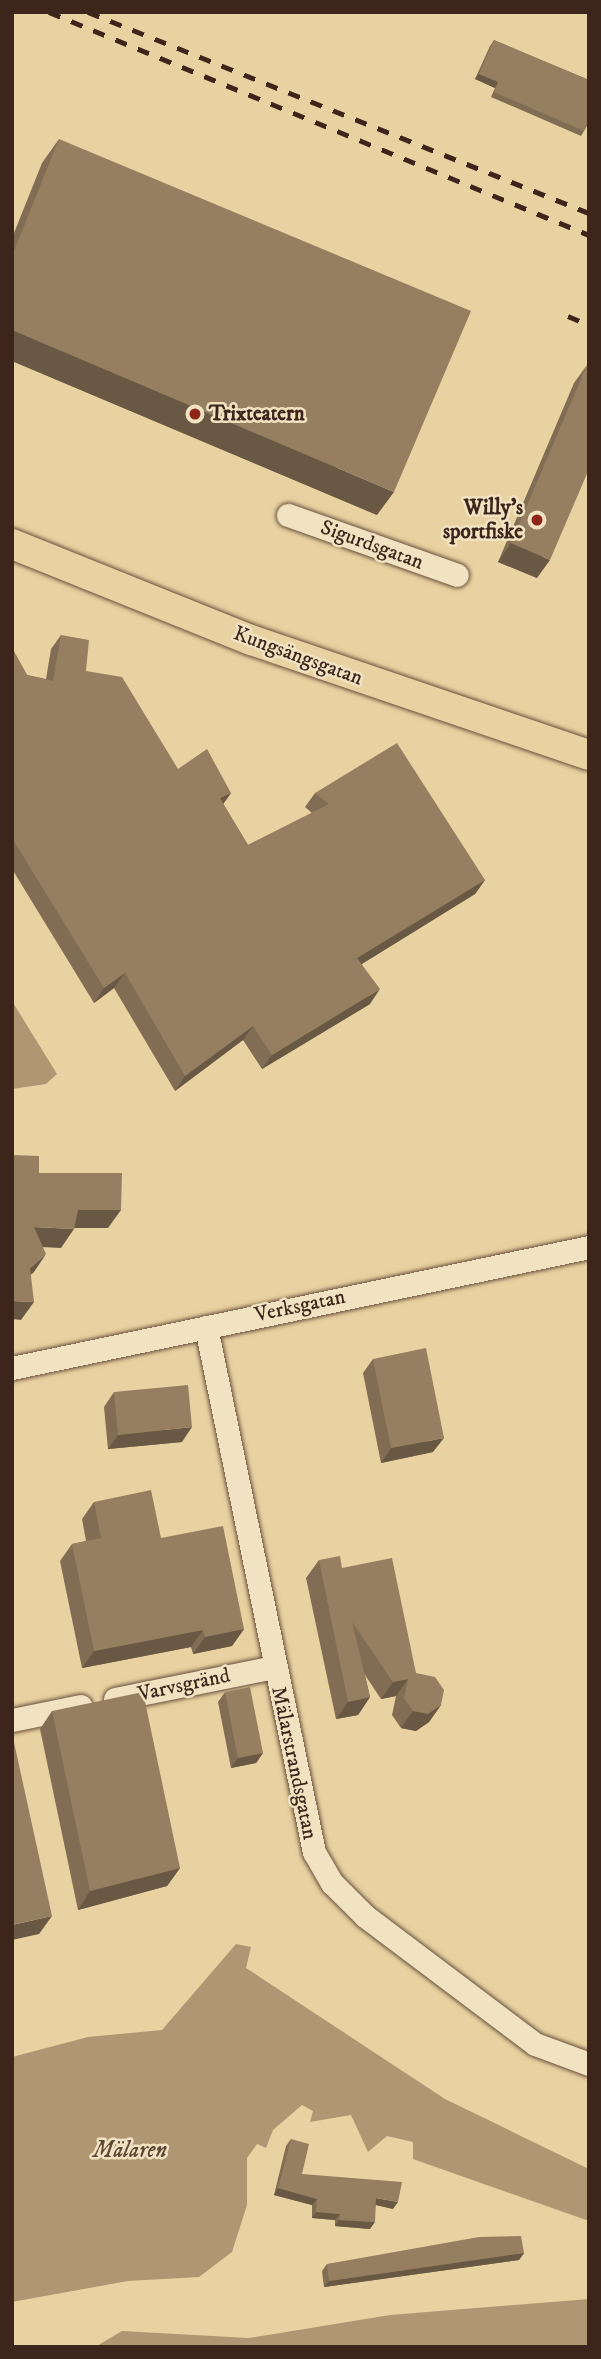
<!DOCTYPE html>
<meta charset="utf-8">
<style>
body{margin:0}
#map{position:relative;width:601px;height:2359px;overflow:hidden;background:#e9d2a1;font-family:"IM FELL DW Pica",serif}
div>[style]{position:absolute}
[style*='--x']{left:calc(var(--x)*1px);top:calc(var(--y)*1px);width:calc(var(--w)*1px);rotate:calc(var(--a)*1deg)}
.water>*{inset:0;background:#af9774}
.roads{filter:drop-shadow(0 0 2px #68503d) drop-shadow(0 0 2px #68503d)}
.minor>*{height:23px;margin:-11.5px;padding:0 11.5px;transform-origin:11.5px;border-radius:11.5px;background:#f1e2c2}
.major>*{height:30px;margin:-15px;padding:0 15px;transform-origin:15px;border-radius:15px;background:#e9d2a1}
.rail>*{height:5px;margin-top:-2.5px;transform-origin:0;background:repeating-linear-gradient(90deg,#3d251c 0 12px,transparent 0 24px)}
.wall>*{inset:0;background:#816d53}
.shaded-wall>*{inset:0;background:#695944}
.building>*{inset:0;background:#967f61}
.dots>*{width:19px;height:19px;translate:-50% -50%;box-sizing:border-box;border:4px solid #f1e2c2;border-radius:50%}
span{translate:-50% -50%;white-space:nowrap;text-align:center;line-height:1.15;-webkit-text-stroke:5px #f1e2c2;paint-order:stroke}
.poi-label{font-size:21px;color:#3d251c;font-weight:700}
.left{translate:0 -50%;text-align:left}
.right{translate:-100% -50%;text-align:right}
.street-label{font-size:21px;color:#3d251c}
.water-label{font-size:23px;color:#5f4736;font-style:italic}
.frame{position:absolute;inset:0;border:14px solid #3d251c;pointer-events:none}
</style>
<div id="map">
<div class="water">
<div style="clip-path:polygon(12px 1001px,57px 1074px,46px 1084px,12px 1089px)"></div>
<div style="clip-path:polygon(236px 1944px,251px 1947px,246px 1968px,445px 2099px,589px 2169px,589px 2221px,413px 2159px,413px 2142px,387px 2136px,368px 2152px,351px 2115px,310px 2122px,313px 2111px,302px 2105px,273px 2130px,266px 2148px,257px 2144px,247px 2158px,247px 2205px,232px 2252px,199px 2277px,128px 2281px,12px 2302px,12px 2057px,88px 2037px,162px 2030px)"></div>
<div style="clip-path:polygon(589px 2299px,589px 2347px,95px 2347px,122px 2331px,249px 2338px,390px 2315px)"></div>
</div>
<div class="roads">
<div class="minor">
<div style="--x:288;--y:515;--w:179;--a:19.5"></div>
<div style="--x:206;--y:1327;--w:536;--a:78.38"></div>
<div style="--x:314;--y:1852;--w:36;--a:60"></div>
<div style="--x:332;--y:1883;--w:47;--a:45"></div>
<div style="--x:365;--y:1916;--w:213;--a:37"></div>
<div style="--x:535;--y:2044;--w:58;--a:20.3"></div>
<div style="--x:12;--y:1368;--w:590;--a:-11.84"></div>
<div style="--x:115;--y:1699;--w:161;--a:-11.4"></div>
<div style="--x:12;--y:1720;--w:70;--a:-11.5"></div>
</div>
<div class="major">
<div style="--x:12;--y:544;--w:258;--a:21.9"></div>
<div style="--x:251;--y:640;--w:357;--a:18.8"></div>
</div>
</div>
<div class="rail">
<div style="--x:49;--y:12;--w:584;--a:22.44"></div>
<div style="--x:88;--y:12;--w:540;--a:21.86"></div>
<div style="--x:568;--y:316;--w:23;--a:23"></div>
</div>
<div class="wall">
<div style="clip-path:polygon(494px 40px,589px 80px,589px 127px,587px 126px,581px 136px,491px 97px,495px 88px,475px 79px,490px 46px)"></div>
<div style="clip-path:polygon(59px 139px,377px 515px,12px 361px,12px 238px,42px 163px)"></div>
<div style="clip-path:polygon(587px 365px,537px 578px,498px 562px,574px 383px)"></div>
<div style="clip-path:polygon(61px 635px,86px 671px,178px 769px,231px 793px,223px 804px,248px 845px,312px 813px,305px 807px,315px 793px,485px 880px,475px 894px,362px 964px,370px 1004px,262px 1069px,243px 1040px,175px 1091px,114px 988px,94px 1003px,12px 869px,12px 648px,27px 675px,46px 679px,51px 649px)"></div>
<div style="clip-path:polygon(373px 1359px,433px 1452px,381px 1463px,363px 1373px)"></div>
<div style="clip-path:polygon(114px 1392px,182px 1442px,108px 1449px,104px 1407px)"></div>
<div style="clip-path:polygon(94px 1502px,161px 1538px,244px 1629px,232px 1646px,193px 1654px,191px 1647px,82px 1668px,60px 1561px,72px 1544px,86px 1541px,82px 1519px)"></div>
<div style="clip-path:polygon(319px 1560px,342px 1568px,416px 1673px,441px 1705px,429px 1722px,416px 1731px,401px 1728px,392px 1715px,396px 1696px,381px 1699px,365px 1675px,370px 1697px,358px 1715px,336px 1719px,306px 1578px)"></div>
<div style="clip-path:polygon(225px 1692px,263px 1753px,256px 1763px,231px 1768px,218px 1702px)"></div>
<div style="clip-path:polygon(52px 1711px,180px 1868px,167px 1886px,78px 1910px,40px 1729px)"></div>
<div style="clip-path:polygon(291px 2139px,302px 2174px,393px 2209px,376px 2205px,370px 2229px,335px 2226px,335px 2220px,312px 2218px,312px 2205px,274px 2195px,286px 2146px)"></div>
<div style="clip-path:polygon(524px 2253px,519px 2260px,324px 2287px,322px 2271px,327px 2264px)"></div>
</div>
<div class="shaded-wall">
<div style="clip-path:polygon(479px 74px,498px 82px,495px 88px,475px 79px)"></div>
<div style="clip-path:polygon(12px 330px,394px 492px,377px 515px,12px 361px)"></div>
<div style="clip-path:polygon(511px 543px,550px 560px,537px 578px,498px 562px)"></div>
<div style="clip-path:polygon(231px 793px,221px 807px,220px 798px)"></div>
<div style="clip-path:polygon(485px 880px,475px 894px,347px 973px,357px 958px)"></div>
<div style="clip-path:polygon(125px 973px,114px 988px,94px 1003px,104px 988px)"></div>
<div style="clip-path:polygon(380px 989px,370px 1004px,262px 1069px,272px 1055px)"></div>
<div style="clip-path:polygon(253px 1026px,243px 1040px,175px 1091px,185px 1076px)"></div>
<div style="clip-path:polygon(78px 1210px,121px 1210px,108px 1228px,65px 1228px)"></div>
<div style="clip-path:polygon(34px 1227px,74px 1229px,61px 1248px,21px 1246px)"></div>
<div style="clip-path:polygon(46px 1254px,34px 1272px,18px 1286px,30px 1268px)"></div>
<div style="clip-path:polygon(12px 1301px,34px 1302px,21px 1320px,12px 1319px)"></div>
<div style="clip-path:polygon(192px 1427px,182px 1442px,108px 1449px,118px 1435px)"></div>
<div style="clip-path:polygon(444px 1438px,433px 1452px,381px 1463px,391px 1448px)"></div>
<div style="clip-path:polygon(244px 1629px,232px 1646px,193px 1654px,205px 1637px)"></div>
<div style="clip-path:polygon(203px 1630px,191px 1647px,82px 1668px,94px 1651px)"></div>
<div style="clip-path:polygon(408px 1679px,396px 1696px,381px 1699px,393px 1682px)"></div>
<div style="clip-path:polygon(370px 1697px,358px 1715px,336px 1719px,348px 1702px)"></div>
<div style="clip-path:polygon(441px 1705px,429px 1722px,416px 1731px,401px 1728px,413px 1711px)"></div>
<div style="clip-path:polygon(263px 1753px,256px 1763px,231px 1768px,238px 1758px)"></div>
<div style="clip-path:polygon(180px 1868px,167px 1886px,78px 1910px,90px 1891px)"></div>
<div style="clip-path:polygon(52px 1916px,39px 1934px,12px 1940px,12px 1925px)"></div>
<div style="clip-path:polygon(278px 2188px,317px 2199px,312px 2205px,274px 2195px)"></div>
<div style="clip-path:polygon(376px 2198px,398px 2202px,393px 2209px,372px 2204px)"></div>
<div style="clip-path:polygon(316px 2212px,340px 2214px,335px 2220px,312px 2218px)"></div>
<div style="clip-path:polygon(339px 2220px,375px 2222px,370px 2229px,335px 2226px)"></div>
<div style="clip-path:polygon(524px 2253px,519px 2260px,324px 2287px,329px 2281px)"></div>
</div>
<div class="building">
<div style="clip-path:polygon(494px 40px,589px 80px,589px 121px,584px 131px,494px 92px,498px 82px,479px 74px)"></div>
<div style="clip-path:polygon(59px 139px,471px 311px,394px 492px,12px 330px,12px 256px)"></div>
<div style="clip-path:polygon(587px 365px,589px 365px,589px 469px,550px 560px,511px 543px)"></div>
<div style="clip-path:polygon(61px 635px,89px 640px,86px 671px,122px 677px,178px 769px,207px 749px,231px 793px,220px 798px,248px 845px,329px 804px,315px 793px,397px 743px,485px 880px,357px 958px,380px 989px,272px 1055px,253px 1026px,185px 1076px,125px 973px,104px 988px,12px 838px,12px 648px,27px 675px,53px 681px)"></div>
<div style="clip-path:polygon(12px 1155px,39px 1156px,39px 1173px,122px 1173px,121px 1210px,78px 1210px,74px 1229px,34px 1227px,46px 1254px,30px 1268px,34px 1302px,12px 1301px)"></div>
<div style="clip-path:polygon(426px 1348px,444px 1438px,391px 1448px,373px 1359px)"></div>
<div style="clip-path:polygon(188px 1385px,192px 1427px,118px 1435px,114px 1392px)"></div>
<div style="clip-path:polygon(151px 1490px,161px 1538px,223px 1526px,244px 1629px,205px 1637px,203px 1630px,94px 1651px,72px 1544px,101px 1538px,94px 1502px)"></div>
<div style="clip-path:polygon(340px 1556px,342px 1568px,392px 1558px,416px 1673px,435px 1677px,444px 1690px,441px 1705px,428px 1714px,413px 1711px,404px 1698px,408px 1679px,393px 1682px,352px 1622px,370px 1697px,348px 1702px,319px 1560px)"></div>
<div style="clip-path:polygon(250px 1687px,263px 1753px,238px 1758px,225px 1692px)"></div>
<div style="clip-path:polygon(143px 1692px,180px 1868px,90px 1891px,52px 1711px)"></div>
<div style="clip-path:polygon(12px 1733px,52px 1916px,12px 1925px)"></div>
<div style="clip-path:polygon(291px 2139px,309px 2144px,302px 2174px,402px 2182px,398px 2202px,376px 2198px,375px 2222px,339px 2220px,340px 2214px,316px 2212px,317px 2199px,278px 2188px)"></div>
<div style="clip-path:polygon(521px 2236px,524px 2253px,329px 2281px,327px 2264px,479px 2237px)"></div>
</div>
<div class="dots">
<div style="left:195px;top:414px;background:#8f2418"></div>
<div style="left:537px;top:520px;background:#8f2418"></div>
</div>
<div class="poi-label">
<span class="left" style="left:209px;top:414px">Trixteatern</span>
<span class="right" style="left:523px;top:520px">Willy's<br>sportfiske</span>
</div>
<div class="street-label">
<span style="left:372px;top:545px;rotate:20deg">Sigurdsgatan</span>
<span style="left:298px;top:656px;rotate:20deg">Kungsängsgatan</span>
<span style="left:300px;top:1306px;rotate:-12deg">Verksgatan</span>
<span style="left:184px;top:1685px;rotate:-12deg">Varvsgränd</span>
<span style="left:294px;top:1763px;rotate:78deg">Mälarstrandsgatan</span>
</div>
<div class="water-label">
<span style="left:130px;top:2151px">Mälaren</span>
</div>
<div class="frame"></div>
</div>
